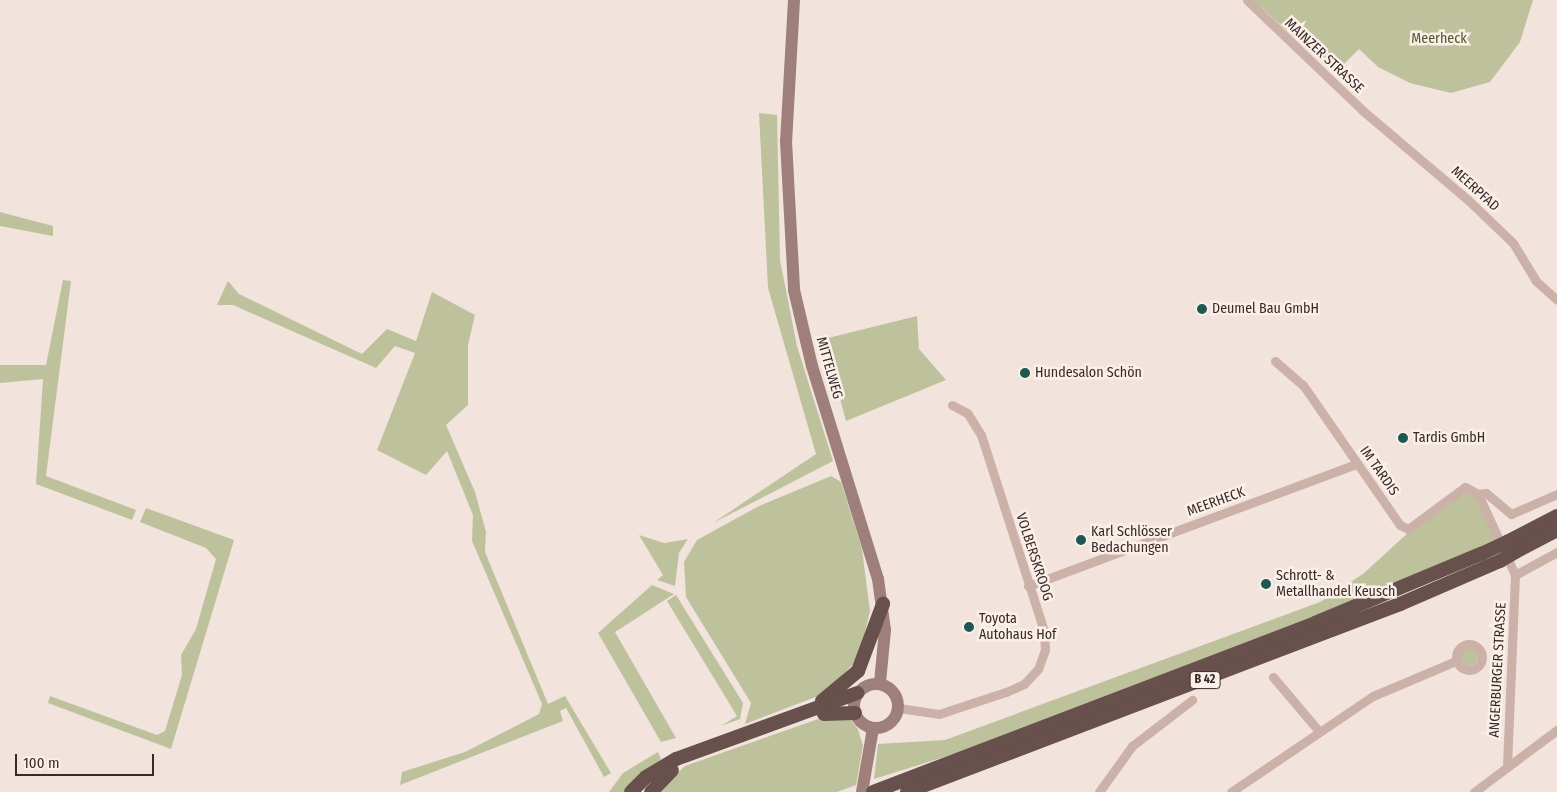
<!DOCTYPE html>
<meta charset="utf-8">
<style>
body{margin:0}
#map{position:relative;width:1557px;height:792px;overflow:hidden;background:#f2e3dc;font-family:"Fira Sans Condensed",sans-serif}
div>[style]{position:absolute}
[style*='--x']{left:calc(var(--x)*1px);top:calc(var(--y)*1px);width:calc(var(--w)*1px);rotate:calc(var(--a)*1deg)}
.green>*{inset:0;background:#bdc29c}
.round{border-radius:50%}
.minor>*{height:9px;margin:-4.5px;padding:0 4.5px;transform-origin:4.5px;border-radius:4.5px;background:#cbb1a8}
.minor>.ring{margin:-4.5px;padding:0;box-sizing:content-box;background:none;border:9px solid #cbb1a8;border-radius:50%}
.secondary>*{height:12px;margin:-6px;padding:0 6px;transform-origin:6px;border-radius:6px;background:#9e7f79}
.secondary>.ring{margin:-6px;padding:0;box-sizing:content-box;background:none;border:12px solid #9e7f79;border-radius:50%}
.trunk>*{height:14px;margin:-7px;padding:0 7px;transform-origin:7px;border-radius:7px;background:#68504c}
.trunk-bridge>*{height:14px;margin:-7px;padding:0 7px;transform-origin:7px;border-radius:7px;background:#68504c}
.dots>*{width:14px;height:14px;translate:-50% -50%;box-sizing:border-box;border:2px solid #faefe9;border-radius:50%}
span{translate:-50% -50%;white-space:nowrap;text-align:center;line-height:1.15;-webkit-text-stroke:5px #faefe9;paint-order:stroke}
.shield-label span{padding:1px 4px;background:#faefe9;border:1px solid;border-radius:4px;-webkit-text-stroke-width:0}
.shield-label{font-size:12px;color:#372a28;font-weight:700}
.park-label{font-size:14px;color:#4f562c}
.street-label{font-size:14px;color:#372a28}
.poi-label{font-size:14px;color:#372a28}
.left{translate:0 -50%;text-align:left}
.scale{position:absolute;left:15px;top:754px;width:139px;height:22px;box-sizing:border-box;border:2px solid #372a28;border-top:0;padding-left:6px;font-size:15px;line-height:18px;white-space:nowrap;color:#372a28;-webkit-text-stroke:4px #faefe9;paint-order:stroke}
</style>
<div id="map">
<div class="green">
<div style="clip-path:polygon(1253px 0,1533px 0,1520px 42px,1490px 82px,1451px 93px,1410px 83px,1378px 67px,1359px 49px,1334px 74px)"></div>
<div style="clip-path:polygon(759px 113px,777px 115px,780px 260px,797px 346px,833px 461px,713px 523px,816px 454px,768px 288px)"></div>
<div style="clip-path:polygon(0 212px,53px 226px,53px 236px,0 226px)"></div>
<div style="clip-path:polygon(63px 280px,71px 281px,46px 476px,136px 510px,132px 520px,36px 484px,43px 379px,0 383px,0 365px,46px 365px)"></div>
<div style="clip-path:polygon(228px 281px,239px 294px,362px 354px,387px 329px,416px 341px,432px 292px,475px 315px,468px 345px,468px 405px,446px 425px,475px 492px,486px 532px,485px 552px,548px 704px,565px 696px,611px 773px,604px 777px,566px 708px,560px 711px,563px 721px,400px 785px,402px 772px,465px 752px,539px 714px,542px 704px,472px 541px,473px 515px,447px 451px,426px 475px,377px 450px,415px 353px,395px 346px,376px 368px,233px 305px,217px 305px)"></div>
<div style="clip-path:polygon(917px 316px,919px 349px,946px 380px,846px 421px,824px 339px)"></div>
<div style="clip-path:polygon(831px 476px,841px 482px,862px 549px,870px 611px,859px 658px,826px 693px,745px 724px,751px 703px,686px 597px,684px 562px,697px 540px,759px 506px)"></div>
<div style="clip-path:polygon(1463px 492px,1475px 496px,1496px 540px,1405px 582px,970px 749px,874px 779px,878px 744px,945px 740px,1320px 602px,1363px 574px,1410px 531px)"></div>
<div style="clip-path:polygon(146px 508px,234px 540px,171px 749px,48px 703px,50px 696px,157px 735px,165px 731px,182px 675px,181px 655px,196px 629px,216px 559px,206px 548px,140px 522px)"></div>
<div style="clip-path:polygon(639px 535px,664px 543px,688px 539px,679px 553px,675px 586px,657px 580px,663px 575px)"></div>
<div style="clip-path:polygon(652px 585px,674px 594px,615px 632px,676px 738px,661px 742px,598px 633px)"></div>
<div style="clip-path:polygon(676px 595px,743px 703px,740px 719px,721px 726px,737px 716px,667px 601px)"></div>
<div class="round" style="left:1460px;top:648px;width:18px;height:18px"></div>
<div style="clip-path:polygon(821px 718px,850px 719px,858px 729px,863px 746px,856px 785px,837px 792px,657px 792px,685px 766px)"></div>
<div style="clip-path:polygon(658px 752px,661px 759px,623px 792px,609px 792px,623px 773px)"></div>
</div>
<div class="minor">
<div style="--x:1247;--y:0;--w:159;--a:43.7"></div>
<div style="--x:1362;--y:110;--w:138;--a:40.3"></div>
<div style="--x:1467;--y:199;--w:64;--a:43.7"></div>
<div style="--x:1513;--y:243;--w:44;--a:58.8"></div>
<div style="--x:1536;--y:281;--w:28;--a:42"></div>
<div style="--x:1275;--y:361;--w:37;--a:41"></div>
<div style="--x:1303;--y:385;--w:170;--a:55.3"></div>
<div style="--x:1400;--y:525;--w:9;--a:27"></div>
<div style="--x:1408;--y:529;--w:71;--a:-36.4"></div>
<div style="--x:1465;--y:487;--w:15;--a:28"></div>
<div style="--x:1478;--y:494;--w:89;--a:65.4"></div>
<div style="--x:1515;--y:575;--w:192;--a:92.4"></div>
<div style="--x:1478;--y:494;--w:8;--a:-7"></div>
<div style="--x:1486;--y:493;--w:33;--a:40"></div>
<div style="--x:1511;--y:514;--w:50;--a:-23.5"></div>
<div style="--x:1515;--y:575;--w:48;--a:-28.7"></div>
<div style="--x:1028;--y:586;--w:350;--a:-20.4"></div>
<div class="ring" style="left:1456px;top:644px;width:17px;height:17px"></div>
<div style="--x:1273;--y:677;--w:70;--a:49.7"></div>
<div style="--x:899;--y:708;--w:40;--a:8.5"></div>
<div style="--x:939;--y:714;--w:71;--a:-18.2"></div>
<div style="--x:1006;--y:692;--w:20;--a:-24"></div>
<div style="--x:1024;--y:684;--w:21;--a:-47"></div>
<div style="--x:1038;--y:669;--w:20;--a:-70"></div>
<div style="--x:1045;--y:650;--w:19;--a:-93"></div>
<div style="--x:1044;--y:631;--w:206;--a:-107.8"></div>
<div style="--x:981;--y:435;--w:26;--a:-122"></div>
<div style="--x:967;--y:413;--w:17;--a:-152"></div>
<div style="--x:1099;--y:792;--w:57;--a:-54.3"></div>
<div style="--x:1132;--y:746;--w:76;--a:-37.5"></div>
<div style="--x:1231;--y:792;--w:171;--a:-34.1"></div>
<div style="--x:1373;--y:696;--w:90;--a:-22.9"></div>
<div style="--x:1474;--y:792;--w:104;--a:-36.8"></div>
</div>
<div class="secondary">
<div style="--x:794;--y:0;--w:141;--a:93.2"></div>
<div style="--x:786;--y:141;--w:149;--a:86.9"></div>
<div style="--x:794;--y:290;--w:78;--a:76.7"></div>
<div style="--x:812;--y:366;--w:223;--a:72.8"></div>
<div style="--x:878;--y:579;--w:51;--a:82.2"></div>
<div style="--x:885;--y:630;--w:53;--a:95.4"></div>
<div class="ring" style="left:854px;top:684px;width:32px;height:32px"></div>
<div style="--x:862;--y:792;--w:65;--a:-80.2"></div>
</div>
<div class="trunk">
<div style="--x:1507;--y:542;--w:56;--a:-27.5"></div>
<div style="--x:1517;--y:551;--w:45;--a:-27.7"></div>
<div style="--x:822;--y:701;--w:47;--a:-39.8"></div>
<div style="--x:858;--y:671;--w:72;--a:-69.5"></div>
<div style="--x:824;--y:714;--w:31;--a:-2"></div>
<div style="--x:631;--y:792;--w:21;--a:-45"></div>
<div style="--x:646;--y:777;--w:35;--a:-31"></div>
<div style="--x:676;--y:759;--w:193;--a:-20"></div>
<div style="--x:651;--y:792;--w:30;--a:-46"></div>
<div style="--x:873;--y:792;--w:473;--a:-20.9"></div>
<div style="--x:1315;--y:623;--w:180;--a:-22.6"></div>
<div style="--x:907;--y:792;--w:528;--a:-20.87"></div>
<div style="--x:1400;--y:604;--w:109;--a:-23.3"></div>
</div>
<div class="trunk-bridge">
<div style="--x:1481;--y:554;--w:29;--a:-25"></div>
<div style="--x:1500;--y:561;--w:20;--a:-30"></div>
</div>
<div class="dots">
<div style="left:1202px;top:309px;background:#1d5951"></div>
<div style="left:1025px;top:373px;background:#1d5951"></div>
<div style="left:1403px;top:438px;background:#1d5951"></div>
<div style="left:1081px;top:540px;background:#1d5951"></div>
<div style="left:1266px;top:584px;background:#1d5951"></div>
<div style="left:969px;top:627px;background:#1d5951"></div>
</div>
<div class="shield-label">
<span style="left:1205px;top:680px">B 42</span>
</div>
<div class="park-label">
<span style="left:1439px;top:39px">Meerheck</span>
</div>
<div class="street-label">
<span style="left:1324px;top:56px;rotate:43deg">MAINZER STRASSE</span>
<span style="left:1475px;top:189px;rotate:42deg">MEERPFAD</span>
<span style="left:829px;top:368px;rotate:74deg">MITTELWEG</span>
<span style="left:1379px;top:471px;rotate:55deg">IM TARDIS</span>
<span style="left:1216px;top:502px;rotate:-20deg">MEERHECK</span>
<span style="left:1034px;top:557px;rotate:72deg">VOLBERSKROOG</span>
<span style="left:1498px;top:670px;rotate:-87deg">ANGERBURGER STRASSE</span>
</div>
<div class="poi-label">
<span class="left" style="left:1212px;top:309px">Deumel Bau GmbH</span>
<span class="left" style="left:1035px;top:373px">Hundesalon Schön</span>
<span class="left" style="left:1413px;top:438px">Tardis GmbH</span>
<span class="left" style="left:1091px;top:540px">Karl Schlösser<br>Bedachungen</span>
<span class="left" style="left:1276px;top:584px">Schrott- &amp;<br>Metallhandel Keusch</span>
<span class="left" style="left:979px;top:627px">Toyota<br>Autohaus Hof</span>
</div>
<div class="scale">100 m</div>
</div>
